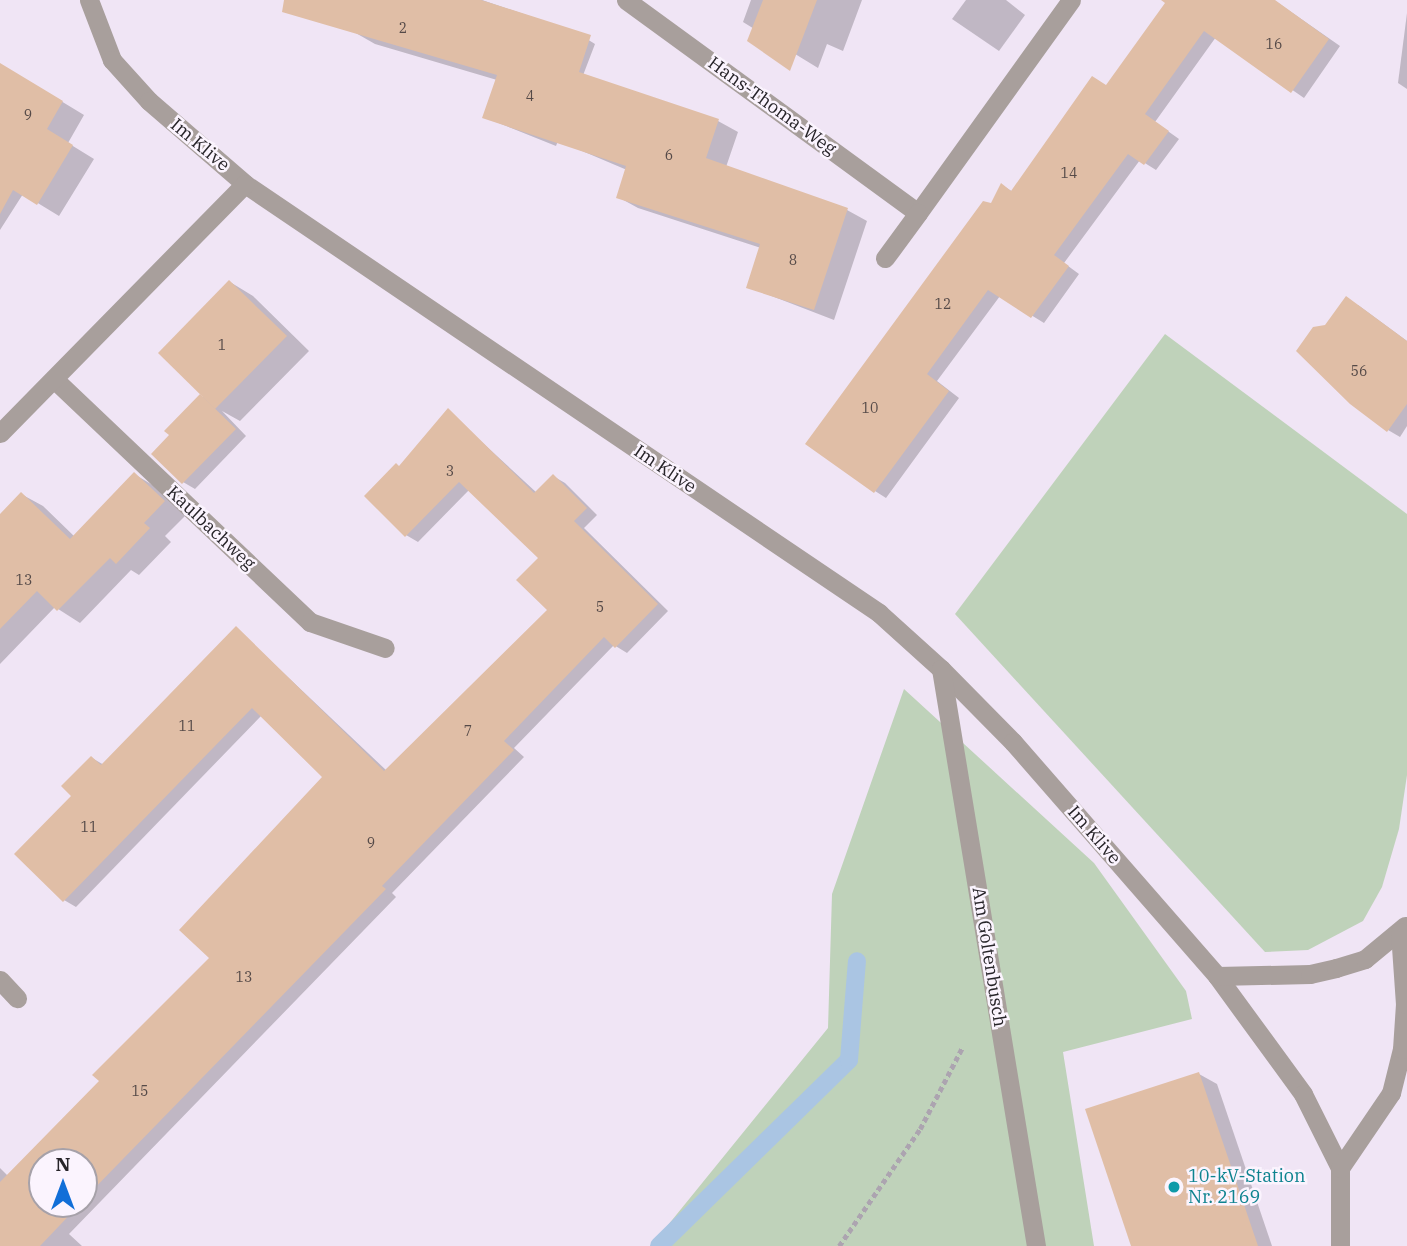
<!DOCTYPE html>
<style>
body{margin:0}
#map{position:relative;width:1407px;height:1246px;overflow:hidden;background:#f0e5f5;font-family:"IBM Plex Serif",serif}
div>[style]{position:absolute}
[style*='--x']{left:calc(var(--x)*1px);top:calc(var(--y)*1px);width:calc(var(--w)*1px);rotate:calc(var(--a)*1deg)}
.green>*{inset:0;background:#bfd2ba}
.shadow>*{inset:0;background:#0003}
.stream>*{height:18px;margin:-9px;padding:0 9px;transform-origin:9px;border-radius:9px;background:#aac5e3}
.building>*{inset:0;background:#e0bea6}
.path>*{height:4.5px;margin-top:-2.25px;transform-origin:0;background:repeating-linear-gradient(90deg,#aca4b0 0 5px,transparent 0 8.5px)}
.minor>*{height:19px;margin:-9.5px;padding:0 9.5px;transform-origin:9.5px;border-radius:9.5px;background:#a89f9c}
.dots>*{width:19px;height:19px;translate:-50% -50%;box-sizing:border-box;border:4px solid #fbf4fe;border-radius:50%}
span{translate:-50% -50%;white-space:nowrap;text-align:center;line-height:1.15;-webkit-text-stroke:5px #fbf4fe;paint-order:stroke}
.number-label{font-size:14px;color:#554a48}
.number-label span{-webkit-text-stroke-width:0}
.street-label{font-size:18px;color:#272429}
.culture-label{font-size:18px;color:#0d838f}
.left{translate:0 -50%;text-align:left}
.north{position:absolute;left:28px;top:1148px;width:70px;height:70px;box-sizing:border-box;background:#fbf4fe;border:2px solid #a6a1a9;border-radius:50%;rotate:0deg;font-size:19px;font-weight:700;line-height:28px;text-align:center;color:#272429}
.north::after{content:'';display:block;margin:auto;width:24px;height:32px;background:#116fd8;clip-path:polygon(50% 0,100% 100%,50% 72%,0 100%)}
</style>
<div id="map">
<div class="green">
<div style="clip-path:polygon(1165px 334px,1407px 514px,1407px 775px,1399px 829px,1382px 887px,1363px 921px,1308px 950px,1265px 952px,955px 614px)"></div>
<div style="clip-path:polygon(904px 689px,1094px 863px,1186px 991px,1192px 1019px,1063px 1052px,1094px 1246px,651px 1246px,828px 1028px,832px 894px)"></div>
</div>
<div class="shadow">
<div style="clip-path:polygon(364px 0,482px 0,574px 31px,595px 44px,556px 146px,484px 117px,497px 80px,375px 44px,354px 32px)"></div>
<div style="clip-path:polygon(751px 0,862px 0,843px 51px,827px 44px,818px 68px,743px 22px)"></div>
<div style="clip-path:polygon(966px 0,1006px 0,1025px 15px,999px 51px,952px 19px)"></div>
<div style="clip-path:polygon(1168px 0,1274px 0,1340px 46px,1304px 98px,1216px 37px,1155px 122px,1179px 139px,1156px 170px,1140px 160px,1064px 263px,1079px 274px,1044px 323px,1000px 296px,937px 381px,959px 398px,886px 498px,875px 491px,1002px 185px,1013px 192px,1107px 87px)"></div>
<div style="clip-path:polygon(1407px 13px,1407px 89px,1398px 83px)"></div>
<div style="clip-path:polygon(0 64px,84px 115px,68px 143px,94px 159px,59px 216px,23px 194px,0 230px)"></div>
<div style="clip-path:polygon(718px 121px,738px 132px,726px 167px,847px 210px,867px 221px,834px 320px,748px 287px,761px 248px,638px 208px,618px 197px,627px 170px,568px 145px)"></div>
<div style="clip-path:polygon(230px 282px,253px 296px,309px 351px,240px 421px,222px 411px,246px 436px,195px 489px,183px 482px)"></div>
<div style="clip-path:polygon(1358px 305px,1407px 341px,1407px 426px,1400px 437px,1388px 430px,1326px 327px)"></div>
<div style="clip-path:polygon(evenodd,448px 411px,537px 493px,553px 476px,565px 483px,597px 515px,584px 528px,668px 611px,627px 653px,614px 645px,514px 748px,524px 757px,392px 893px,396px 897px,69px 1234px,82px 1246px,0 1246px,0 1168px,8px 1176px,102px 1081px,211px 958px,325px 777px,262px 715px,76px 907px,64px 900px,74px 796px,92px 758px,104px 765px,237px 629px,387px 771px,549px 610px,540px 558px,469px 490px,418px 542px,406px 535px,401px 467px,448px 411px,42px 1162px,84px 1162px,84px 1204px,42px 1204px,42px 1162px)"></div>
<div style="clip-path:polygon(134px 474px,156px 487px,186px 515px,165px 536px,171px 542px,139px 575px,131px 570px,80px 623px,55px 607px,0 664px,0 516px,21px 494px,43px 506px,75px 537px)"></div>
<div style="clip-path:polygon(1199px 1074px,1217px 1084px,1272px 1246px,1133px 1246px)"></div>
</div>
<div class="stream">
<div style="--x:659;--y:1246;--w:266;--a:-44.4"></div>
<div style="--x:849;--y:1060;--w:99;--a:-85.4"></div>
</div>
<div class="building">
<div style="clip-path:polygon(284px 0,481px 0,591px 35px,579px 72px,719px 119px,706px 158px,848px 208px,814px 310px,746px 288px,760px 244px,616px 198px,626px 166px,482px 118px,497px 75px,282px 12px)"></div>
<div style="clip-path:polygon(763px 0,817px 0,790px 71px,747px 41px)"></div>
<div style="clip-path:polygon(1161px 0,1275px 0,1329px 39px,1291px 93px,1204px 31px,1145px 114px,1169px 131px,1144px 165px,1128px 154px,1054px 255px,1069px 266px,1031px 318px,988px 290px,927px 374px,949px 391px,874px 493px,805px 444px,983px 201px,991px 203px,1001px 183px,1011px 191px,1092px 76px,1106px 85px,1165px 3px)"></div>
<div style="clip-path:polygon(0 63px,63px 101px,47px 129px,73px 145px,37px 205px,13px 190px,0 214px)"></div>
<div style="clip-path:polygon(229px 280px,287px 336px,215px 409px,158px 353px)"></div>
<div style="clip-path:polygon(1346px 296px,1407px 341px,1407px 404px,1387px 432px,1350px 404px,1296px 351px,1313px 327px,1325px 325px)"></div>
<div style="clip-path:polygon(200px 394px,236px 429px,182px 484px,151px 454px,169px 435px,164px 431px)"></div>
<div style="clip-path:polygon(448px 408px,534px 493px,553px 474px,587px 508px,574px 521px,658px 604px,615px 648px,604px 637px,504px 741px,514px 750px,382px 886px,386px 889px,84px 1199px,84px 1162px,42px 1162px,42px 1204px,80px 1204px,40px 1246px,0 1246px,0 1182px,99px 1081px,92px 1075px,209px 958px,179px 930px,322px 777px,252px 708px,63px 902px,14px 854px,71px 796px,61px 786px,91px 756px,101px 765px,236px 626px,384px 771px,547px 610px,516px 580px,538px 558px,459px 482px,405px 537px,364px 496px,396px 463px,399px 466px)"></div>
<div style="clip-path:polygon(134px 472px,165px 501px,144px 523px,150px 528px,116px 564px,110px 558px,57px 611px,37px 591px,0 629px,0 514px,21px 492px,70px 539px)"></div>
<div style="clip-path:polygon(1199px 1072px,1258px 1246px,1131px 1246px,1085px 1109px)"></div>
</div>
<div class="path">
<div style="--x:839;--y:1246;--w:142;--a:-55.3"></div>
<div style="--x:920;--y:1129;--w:91;--a:-62.6"></div>
</div>
<div class="minor">
<div style="--x:89;--y:0;--w:64;--a:69"></div>
<div style="--x:112;--y:60;--w:55;--a:47.9"></div>
<div style="--x:149;--y:101;--w:127;--a:40.8"></div>
<div style="--x:245;--y:184;--w:766;--a:34.08"></div>
<div style="--x:879;--y:613;--w:84;--a:42.1"></div>
<div style="--x:941;--y:669;--w:103;--a:45.4"></div>
<div style="--x:1013;--y:742;--w:310;--a:48.9"></div>
<div style="--x:1217;--y:976;--w:146;--a:53.9"></div>
<div style="--x:1303;--y:1094;--w:83;--a:63.4"></div>
<div style="--x:1340;--y:1168;--w:78;--a:90"></div>
<div style="--x:626;--y:0;--w:361;--a:36.1"></div>
<div style="--x:918;--y:213;--w:262;--a:-54.3"></div>
<div style="--x:885;--y:258;--w:56;--a:-53.7"></div>
<div style="--x:54;--y:379;--w:353;--a:43.5"></div>
<div style="--x:310;--y:622;--w:79;--a:19.1"></div>
<div style="--x:0;--y:433;--w:349;--a:-45.5"></div>
<div style="--x:941;--y:669;--w:585;--a:80.65"></div>
<div style="--x:1217;--y:976;--w:93;--a:-1.2"></div>
<div style="--x:1310;--y:974;--w:27;--a:-13"></div>
<div style="--x:1336;--y:968;--w:30;--a:-17"></div>
<div style="--x:1365;--y:959;--w:52;--a:-39.5"></div>
<div style="--x:0;--y:980;--w:25;--a:47"></div>
<div style="--x:1340;--y:1168;--w:91;--a:-55.8"></div>
<div style="--x:1391;--y:1093;--w:45;--a:-76"></div>
<div style="--x:1402;--y:1049;--w:45;--a:-86.2"></div>
<div style="--x:1405;--y:1004;--w:72;--a:-94"></div>
</div>
<div class="dots">
<div style="left:1174px;top:1187px;background:#0f9aa8"></div>
</div>
<div class="number-label">
<span style="left:403px;top:28px">2</span>
<span style="left:1274px;top:44px">16</span>
<span style="left:530px;top:96px">4</span>
<span style="left:28px;top:115px">9</span>
<span style="left:669px;top:155px">6</span>
<span style="left:1069px;top:173px">14</span>
<span style="left:793px;top:260px">8</span>
<span style="left:943px;top:304px">12</span>
<span style="left:222px;top:345px">1</span>
<span style="left:1359px;top:371px">56</span>
<span style="left:870px;top:408px">10</span>
<span style="left:450px;top:471px">3</span>
<span style="left:24px;top:580px">13</span>
<span style="left:600px;top:607px">5</span>
<span style="left:187px;top:726px">11</span>
<span style="left:468px;top:731px">7</span>
<span style="left:89px;top:827px">11</span>
<span style="left:371px;top:843px">9</span>
<span style="left:244px;top:977px">13</span>
<span style="left:140px;top:1091px">15</span>
</div>
<div class="street-label">
<span style="left:772px;top:106px;rotate:36deg">Hans-Thoma-Weg</span>
<span style="left:200px;top:145px;rotate:40deg">Im Klive</span>
<span style="left:665px;top:469px;rotate:34deg">Im Klive</span>
<span style="left:211px;top:528px;rotate:43deg">Kaulbachweg</span>
<span style="left:1094px;top:835px;rotate:49deg">Im Klive</span>
<span style="left:989px;top:957px;rotate:81deg">Am Goltenbusch</span>
</div>
<div class="culture-label">
<span class="left" style="left:1188px;top:1187px">10-kV-Station<br>Nr. 2169</span>
</div>
<div class="north">N</div>
</div>
